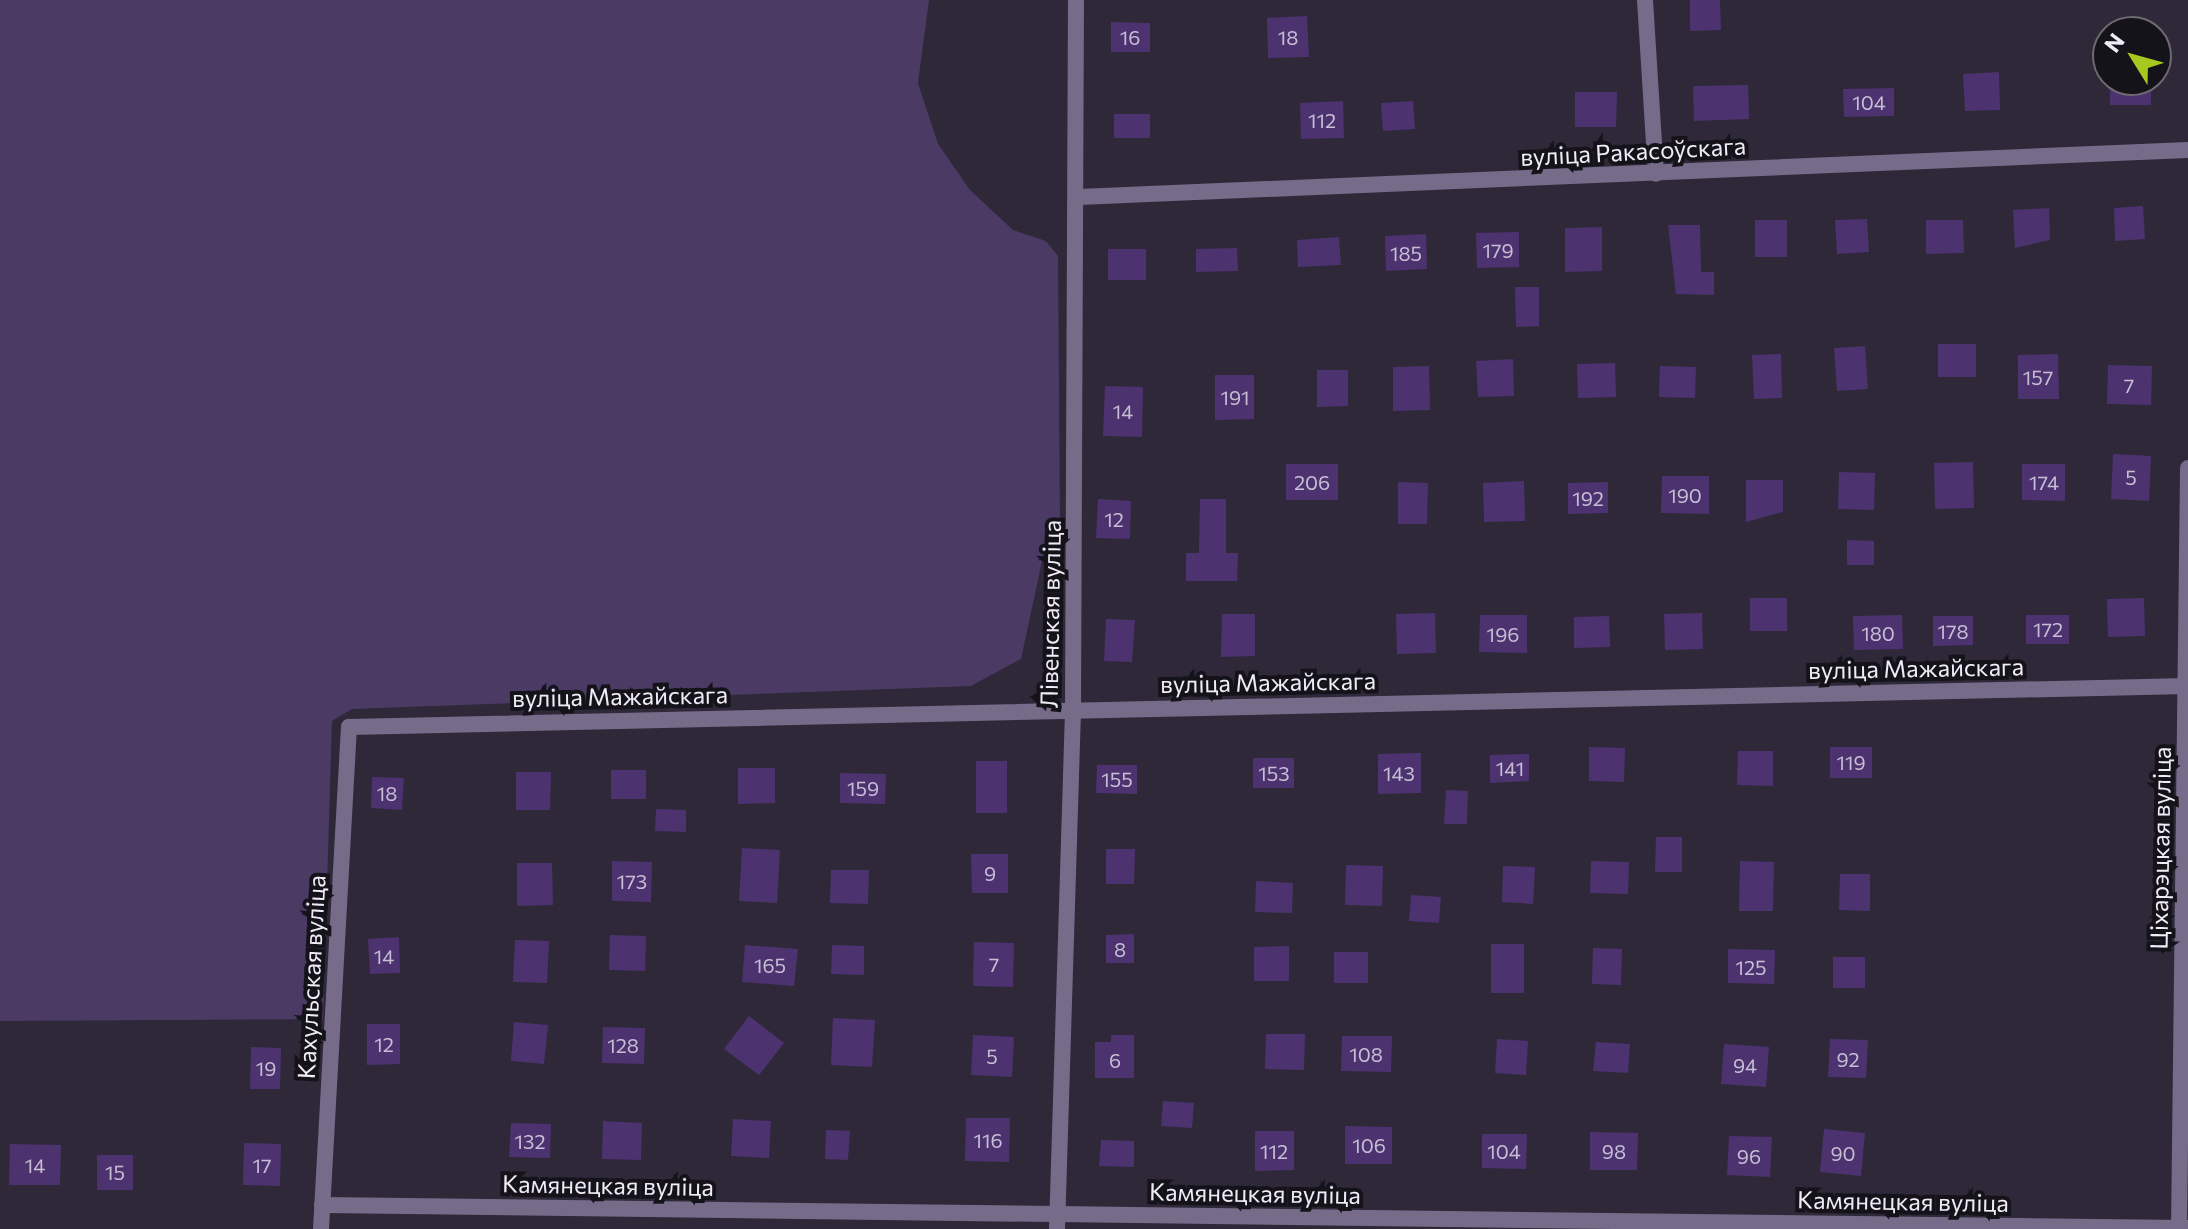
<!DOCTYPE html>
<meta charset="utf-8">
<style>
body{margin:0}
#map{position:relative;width:2188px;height:1229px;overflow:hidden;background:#2e2839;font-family:Commissioner,sans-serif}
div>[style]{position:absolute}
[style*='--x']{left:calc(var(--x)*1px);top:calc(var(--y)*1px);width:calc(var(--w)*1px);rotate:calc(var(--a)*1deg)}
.green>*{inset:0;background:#4a3a64}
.building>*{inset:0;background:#4c336f}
.street>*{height:16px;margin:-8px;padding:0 8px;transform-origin:8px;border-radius:8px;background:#766c89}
span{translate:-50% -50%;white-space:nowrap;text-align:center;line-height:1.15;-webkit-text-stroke:8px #15131a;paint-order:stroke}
.number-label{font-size:20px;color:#c7bed5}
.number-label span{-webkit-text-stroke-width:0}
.street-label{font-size:24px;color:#f0ecf7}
.north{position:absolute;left:2092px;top:16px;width:80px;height:80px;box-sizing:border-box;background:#15131a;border:2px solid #6d6a72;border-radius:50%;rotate:307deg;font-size:22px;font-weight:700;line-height:32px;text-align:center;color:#f0ecf7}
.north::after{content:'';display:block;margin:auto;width:28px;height:36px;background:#a7c81f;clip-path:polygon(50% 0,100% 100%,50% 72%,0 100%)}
</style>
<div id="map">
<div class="green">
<div style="clip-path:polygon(0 0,929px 0,918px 83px,938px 144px,970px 190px,1013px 230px,1046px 241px,1058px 256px,1060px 529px,1043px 557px,1021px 659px,971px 686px,352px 709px,332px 721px,323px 1019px,0 1021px)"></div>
</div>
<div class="building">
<div style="clip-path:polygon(1690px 0,1720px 0,1721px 30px,1690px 31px)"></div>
<div style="clip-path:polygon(1307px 16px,1309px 57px,1268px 58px,1267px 18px)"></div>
<div style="clip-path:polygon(1111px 22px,1150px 23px,1150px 52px,1111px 52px)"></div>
<div style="clip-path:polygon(1999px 72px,2000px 110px,1965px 111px,1963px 74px)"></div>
<div style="clip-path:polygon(2110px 80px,2151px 80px,2151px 105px,2110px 105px)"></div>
<div style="clip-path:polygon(1748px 85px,1749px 119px,1694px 121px,1693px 86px)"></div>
<div style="clip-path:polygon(1894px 88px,1894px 116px,1844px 117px,1843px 89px)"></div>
<div style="clip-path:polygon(1575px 92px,1617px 92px,1616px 127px,1575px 127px)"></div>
<div style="clip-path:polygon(1343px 101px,1344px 138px,1301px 139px,1300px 103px)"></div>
<div style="clip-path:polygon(1413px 101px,1415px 129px,1383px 131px,1381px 103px)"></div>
<div style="clip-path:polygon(1114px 114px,1150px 114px,1150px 138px,1114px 138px)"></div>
<div style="clip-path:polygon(2143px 206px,2145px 239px,2115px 241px,2114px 208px)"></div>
<div style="clip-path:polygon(2049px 208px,2050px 240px,2015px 248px,2013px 210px)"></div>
<div style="clip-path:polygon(1867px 219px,1869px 252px,1837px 254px,1835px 220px)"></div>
<div style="clip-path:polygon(1755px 220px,1787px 220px,1787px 257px,1755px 257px)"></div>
<div style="clip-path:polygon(1926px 220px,1963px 220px,1964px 253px,1926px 254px)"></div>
<div style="clip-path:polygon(1668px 225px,1700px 225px,1701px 272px,1714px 272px,1714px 295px,1676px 294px)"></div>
<div style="clip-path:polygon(1602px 227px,1602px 271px,1565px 272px,1565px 228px)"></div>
<div style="clip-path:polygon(1519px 232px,1519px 267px,1477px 268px,1476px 233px)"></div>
<div style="clip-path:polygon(1426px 234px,1427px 269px,1386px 271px,1385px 236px)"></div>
<div style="clip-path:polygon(1339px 237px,1341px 265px,1298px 267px,1297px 240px)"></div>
<div style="clip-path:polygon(1237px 248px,1238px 271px,1196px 272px,1196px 249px)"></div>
<div style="clip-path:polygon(1108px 249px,1146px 249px,1146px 280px,1108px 280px)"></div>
<div style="clip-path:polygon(1515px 287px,1539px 287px,1539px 326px,1516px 327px)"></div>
<div style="clip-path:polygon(1938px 344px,1976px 344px,1976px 377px,1938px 377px)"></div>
<div style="clip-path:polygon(1865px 346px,1868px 389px,1837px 391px,1834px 348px)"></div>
<div style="clip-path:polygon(1781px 354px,1782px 398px,1754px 399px,1752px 355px)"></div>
<div style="clip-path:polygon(2058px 354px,2059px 399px,2018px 399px,2018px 355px)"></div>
<div style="clip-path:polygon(1513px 359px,1514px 396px,1478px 397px,1476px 361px)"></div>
<div style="clip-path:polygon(1615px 363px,1616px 397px,1578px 398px,1577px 364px)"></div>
<div style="clip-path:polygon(2108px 365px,2152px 366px,2151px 405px,2107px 404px)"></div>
<div style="clip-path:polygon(1429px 366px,1430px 410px,1393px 411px,1393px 367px)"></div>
<div style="clip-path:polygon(1660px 366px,1696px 367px,1695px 398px,1659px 397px)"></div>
<div style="clip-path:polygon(1317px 370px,1348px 370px,1348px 406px,1317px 407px)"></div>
<div style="clip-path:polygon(1215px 375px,1254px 375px,1254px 419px,1215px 420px)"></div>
<div style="clip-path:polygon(1105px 386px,1143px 387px,1142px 437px,1103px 436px)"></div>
<div style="clip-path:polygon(2113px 454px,2151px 456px,2149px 501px,2111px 499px)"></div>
<div style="clip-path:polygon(1973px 462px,1974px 508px,1935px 509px,1934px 463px)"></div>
<div style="clip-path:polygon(1286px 464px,1338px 464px,1338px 500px,1286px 500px)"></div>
<div style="clip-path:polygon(2022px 464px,2065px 464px,2065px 501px,2022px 500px)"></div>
<div style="clip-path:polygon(1839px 472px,1875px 473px,1874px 510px,1838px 509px)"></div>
<div style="clip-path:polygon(1662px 476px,1709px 476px,1709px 514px,1661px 513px)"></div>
<div style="clip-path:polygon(1746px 480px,1783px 480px,1783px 512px,1746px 522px)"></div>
<div style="clip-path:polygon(1524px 481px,1525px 521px,1484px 522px,1483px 483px)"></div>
<div style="clip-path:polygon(1398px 482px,1428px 483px,1427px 524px,1398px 524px)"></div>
<div style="clip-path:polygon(1608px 482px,1608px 513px,1568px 514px,1568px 483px)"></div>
<div style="clip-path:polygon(1098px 499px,1131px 501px,1130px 539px,1096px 538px)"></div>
<div style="clip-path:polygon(1200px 499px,1226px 499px,1226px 553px,1238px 553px,1237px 581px,1186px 581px,1186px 553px,1199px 553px)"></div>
<div style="clip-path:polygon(1847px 540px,1874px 541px,1874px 565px,1847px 565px)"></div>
<div style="clip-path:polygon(1750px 598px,1787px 598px,1787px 631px,1750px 631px)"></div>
<div style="clip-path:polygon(2144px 598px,2145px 636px,2108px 637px,2107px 599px)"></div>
<div style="clip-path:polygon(1435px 613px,1436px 653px,1397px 654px,1396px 614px)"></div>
<div style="clip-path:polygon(1702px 613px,1703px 649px,1665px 650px,1664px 614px)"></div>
<div style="clip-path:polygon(1222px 614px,1255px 614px,1255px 656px,1221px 657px)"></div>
<div style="clip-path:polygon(1480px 615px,1527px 615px,1527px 653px,1479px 652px)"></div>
<div style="clip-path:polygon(1902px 615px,1903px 649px,1854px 650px,1853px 616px)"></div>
<div style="clip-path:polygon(2026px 615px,2069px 615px,2069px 644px,2026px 644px)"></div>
<div style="clip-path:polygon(1609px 616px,1610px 647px,1574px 648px,1574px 617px)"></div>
<div style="clip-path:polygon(1933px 616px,1973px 616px,1973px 645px,1933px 646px)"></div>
<div style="clip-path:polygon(1106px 619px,1135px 620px,1132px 662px,1104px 661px)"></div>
<div style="clip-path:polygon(1589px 747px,1625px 748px,1624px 782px,1589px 781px)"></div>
<div style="clip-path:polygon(1830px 747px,1872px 747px,1872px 778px,1830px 778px)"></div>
<div style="clip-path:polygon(1738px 751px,1773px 751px,1773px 786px,1737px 785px)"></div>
<div style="clip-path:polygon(1421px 753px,1421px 793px,1378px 794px,1378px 754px)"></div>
<div style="clip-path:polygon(1529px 754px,1529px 781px,1490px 783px,1490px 755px)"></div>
<div style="clip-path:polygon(1253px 758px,1294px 758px,1294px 788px,1253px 788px)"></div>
<div style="clip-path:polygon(976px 761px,1007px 761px,1007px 813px,976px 813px)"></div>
<div style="clip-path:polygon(1097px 765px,1137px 765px,1137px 794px,1096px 793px)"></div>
<div style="clip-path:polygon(738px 768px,775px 768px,775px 803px,738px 804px)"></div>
<div style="clip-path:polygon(611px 770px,646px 770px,646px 799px,611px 799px)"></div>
<div style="clip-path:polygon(516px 772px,551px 772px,550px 810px,516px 810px)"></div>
<div style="clip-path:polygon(840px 773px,886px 774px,885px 804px,840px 803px)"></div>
<div style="clip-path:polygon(372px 777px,404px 778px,402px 810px,371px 808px)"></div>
<div style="clip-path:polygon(1446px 790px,1468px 791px,1467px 824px,1444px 824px)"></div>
<div style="clip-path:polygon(656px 809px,686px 810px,686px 832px,655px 831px)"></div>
<div style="clip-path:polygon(1656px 837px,1682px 837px,1682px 872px,1655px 872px)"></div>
<div style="clip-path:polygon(742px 848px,780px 850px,777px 903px,739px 901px)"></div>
<div style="clip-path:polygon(1106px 849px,1135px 849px,1134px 884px,1106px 884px)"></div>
<div style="clip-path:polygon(971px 854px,1008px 854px,1008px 893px,972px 893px)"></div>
<div style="clip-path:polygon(612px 861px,652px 862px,651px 902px,612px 901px)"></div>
<div style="clip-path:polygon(1591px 861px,1629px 862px,1628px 894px,1590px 893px)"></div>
<div style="clip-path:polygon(1740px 861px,1774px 862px,1773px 911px,1739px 911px)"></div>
<div style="clip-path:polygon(517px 863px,552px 863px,553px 905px,517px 906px)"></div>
<div style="clip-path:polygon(1346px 865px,1383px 866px,1382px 906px,1345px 905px)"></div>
<div style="clip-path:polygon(1503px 866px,1535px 867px,1533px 904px,1502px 902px)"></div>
<div style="clip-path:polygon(831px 870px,869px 870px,868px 904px,830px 903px)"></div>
<div style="clip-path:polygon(1840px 874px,1870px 874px,1870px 911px,1839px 910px)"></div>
<div style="clip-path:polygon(1256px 881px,1293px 883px,1292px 913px,1255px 912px)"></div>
<div style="clip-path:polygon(1411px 895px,1441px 897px,1439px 923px,1409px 921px)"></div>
<div style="clip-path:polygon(1134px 934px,1134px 963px,1106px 963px,1106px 935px)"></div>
<div style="clip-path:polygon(610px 935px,646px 936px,645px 971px,609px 970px)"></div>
<div style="clip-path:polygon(399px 937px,400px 973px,370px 974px,368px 939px)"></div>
<div style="clip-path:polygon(515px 940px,549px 941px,547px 983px,513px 982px)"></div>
<div style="clip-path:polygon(974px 942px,1014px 943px,1013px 987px,973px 986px)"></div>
<div style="clip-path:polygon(1491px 944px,1524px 944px,1524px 993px,1491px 993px)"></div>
<div style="clip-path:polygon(745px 945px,798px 949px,794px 986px,742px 982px)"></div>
<div style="clip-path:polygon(832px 945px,864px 946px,864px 975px,831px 974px)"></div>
<div style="clip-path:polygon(1289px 946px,1289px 981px,1254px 981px,1254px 947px)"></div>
<div style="clip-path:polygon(1593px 948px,1622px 949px,1621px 985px,1592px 984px)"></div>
<div style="clip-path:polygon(1728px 949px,1775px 950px,1774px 984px,1728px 983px)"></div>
<div style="clip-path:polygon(1334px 952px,1368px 952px,1368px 983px,1334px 983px)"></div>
<div style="clip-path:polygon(1833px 957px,1865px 957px,1865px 988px,1833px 988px)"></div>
<div style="clip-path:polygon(749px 1016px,784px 1043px,759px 1075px,724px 1049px)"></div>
<div style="clip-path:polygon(833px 1018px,875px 1020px,872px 1067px,831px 1065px)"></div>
<div style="clip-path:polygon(514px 1022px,548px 1025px,544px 1064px,511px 1061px)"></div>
<div style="clip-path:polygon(367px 1024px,400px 1024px,400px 1064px,367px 1065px)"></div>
<div style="clip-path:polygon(603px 1027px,645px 1028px,644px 1064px,602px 1063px)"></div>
<div style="clip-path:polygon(1266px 1034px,1305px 1034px,1304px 1070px,1265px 1069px)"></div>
<div style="clip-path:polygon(973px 1035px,1014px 1037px,1012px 1077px,971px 1075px)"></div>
<div style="clip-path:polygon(1111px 1035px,1134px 1035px,1134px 1078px,1095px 1078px,1095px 1042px,1111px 1042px)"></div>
<div style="clip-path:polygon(1342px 1036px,1392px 1036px,1391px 1072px,1341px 1071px)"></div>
<div style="clip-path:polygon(1497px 1039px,1528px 1041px,1526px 1075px,1495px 1073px)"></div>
<div style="clip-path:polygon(1830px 1039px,1868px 1040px,1866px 1078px,1828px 1077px)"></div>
<div style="clip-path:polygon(1596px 1042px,1630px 1044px,1628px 1073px,1593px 1071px)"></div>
<div style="clip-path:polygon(1724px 1044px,1769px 1047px,1766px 1087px,1721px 1084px)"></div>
<div style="clip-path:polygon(251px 1047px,281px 1048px,280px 1089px,250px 1089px)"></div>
<div style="clip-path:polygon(1163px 1101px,1194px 1103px,1192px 1128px,1161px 1126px)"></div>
<div style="clip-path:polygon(966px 1118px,1010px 1118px,1009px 1162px,965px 1161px)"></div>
<div style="clip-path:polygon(733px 1119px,771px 1121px,769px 1158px,731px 1156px)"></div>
<div style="clip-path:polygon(603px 1121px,642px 1123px,641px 1160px,602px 1159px)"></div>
<div style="clip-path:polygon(511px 1123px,551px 1124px,550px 1158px,509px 1157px)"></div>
<div style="clip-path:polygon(1345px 1126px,1392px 1127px,1392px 1164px,1345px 1164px)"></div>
<div style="clip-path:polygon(1824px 1129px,1865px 1133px,1861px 1176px,1820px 1172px)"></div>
<div style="clip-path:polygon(826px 1130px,850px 1131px,848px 1160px,825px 1159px)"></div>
<div style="clip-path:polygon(1255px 1131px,1294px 1131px,1294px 1170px,1255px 1171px)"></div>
<div style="clip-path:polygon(1590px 1132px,1638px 1133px,1637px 1170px,1590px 1170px)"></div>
<div style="clip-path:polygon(1482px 1134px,1527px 1134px,1526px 1169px,1482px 1168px)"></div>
<div style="clip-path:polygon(1729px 1136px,1772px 1137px,1770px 1177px,1727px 1175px)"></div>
<div style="clip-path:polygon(1101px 1140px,1134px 1141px,1134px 1167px,1099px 1166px)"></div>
<div style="clip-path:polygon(244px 1143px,281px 1144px,280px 1186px,243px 1185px)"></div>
<div style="clip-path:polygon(10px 1144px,61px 1145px,60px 1185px,9px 1185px)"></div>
<div style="clip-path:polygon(97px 1155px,133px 1155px,133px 1190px,97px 1190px)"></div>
</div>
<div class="street">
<div style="--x:1645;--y:0;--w:174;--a:86.4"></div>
<div style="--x:1079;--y:197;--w:1110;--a:-2.43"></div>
<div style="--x:322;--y:1205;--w:1866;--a:0.71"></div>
<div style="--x:321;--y:1229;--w:503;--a:-86.81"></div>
<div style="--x:349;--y:727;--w:1839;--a:-1.28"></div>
<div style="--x:1057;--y:1229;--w:519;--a:-88.23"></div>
<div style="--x:1073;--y:710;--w:710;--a:-89.76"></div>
<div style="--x:2179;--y:1229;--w:761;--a:-89.32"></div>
</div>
<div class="number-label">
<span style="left:1130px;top:37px">16</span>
<span style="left:1288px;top:37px">18</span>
<span style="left:1869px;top:102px">104</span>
<span style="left:1322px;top:120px">112</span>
<span style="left:1498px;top:250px">179</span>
<span style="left:1406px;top:253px">185</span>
<span style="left:2038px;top:377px">157</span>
<span style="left:2129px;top:385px">7</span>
<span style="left:1235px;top:397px">191</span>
<span style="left:1123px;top:411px">14</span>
<span style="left:2131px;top:477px">5</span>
<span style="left:1312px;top:482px">206</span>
<span style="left:2044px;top:482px">174</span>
<span style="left:1685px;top:495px">190</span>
<span style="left:1588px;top:498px">192</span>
<span style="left:1114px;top:519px">12</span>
<span style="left:2048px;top:629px">172</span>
<span style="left:1953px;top:631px">178</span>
<span style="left:1878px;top:633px">180</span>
<span style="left:1503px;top:634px">196</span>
<span style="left:1851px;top:762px">119</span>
<span style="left:1510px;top:768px">141</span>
<span style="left:1274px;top:773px">153</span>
<span style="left:1399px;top:773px">143</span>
<span style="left:1117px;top:779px">155</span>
<span style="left:863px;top:788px">159</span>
<span style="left:387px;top:793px">18</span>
<span style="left:990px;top:873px">9</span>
<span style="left:632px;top:881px">173</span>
<span style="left:1120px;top:949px">8</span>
<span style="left:384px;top:956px">14</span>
<span style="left:994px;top:964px">7</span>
<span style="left:770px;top:965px">165</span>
<span style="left:1751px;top:967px">125</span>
<span style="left:384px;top:1044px">12</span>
<span style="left:623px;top:1045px">128</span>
<span style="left:1366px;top:1054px">108</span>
<span style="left:992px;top:1056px">5</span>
<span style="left:1848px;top:1059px">92</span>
<span style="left:1115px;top:1060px">6</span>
<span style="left:1745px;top:1065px">94</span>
<span style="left:266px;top:1068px">19</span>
<span style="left:988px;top:1140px">116</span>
<span style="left:530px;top:1141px">132</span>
<span style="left:1369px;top:1145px">106</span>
<span style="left:1274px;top:1151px">112</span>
<span style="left:1504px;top:1151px">104</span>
<span style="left:1614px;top:1151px">98</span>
<span style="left:1843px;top:1153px">90</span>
<span style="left:1749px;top:1156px">96</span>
<span style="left:35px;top:1165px">14</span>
<span style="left:262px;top:1165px">17</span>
<span style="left:115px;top:1172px">15</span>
</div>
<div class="street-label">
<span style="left:1633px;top:151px;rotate:-3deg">вуліца Ракасоўскага</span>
<span style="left:1050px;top:614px;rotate:-89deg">Лівенская вуліца</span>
<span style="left:1916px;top:668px;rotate:-1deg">вуліца Мажайскага</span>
<span style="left:1268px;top:682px;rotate:-1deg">вуліца Мажайскага</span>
<span style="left:620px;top:696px;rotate:-1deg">вуліца Мажайскага</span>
<span style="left:2160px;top:848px;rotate:-89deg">Ціхарэцкая вуліца</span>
<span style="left:311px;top:977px;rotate:-87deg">Кахульская вуліца</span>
<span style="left:608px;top:1185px;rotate:1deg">Камянецкая вуліца</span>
<span style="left:1255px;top:1193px;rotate:1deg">Камянецкая вуліца</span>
<span style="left:1903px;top:1201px;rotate:1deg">Камянецкая вуліца</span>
</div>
<div class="north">N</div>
</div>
